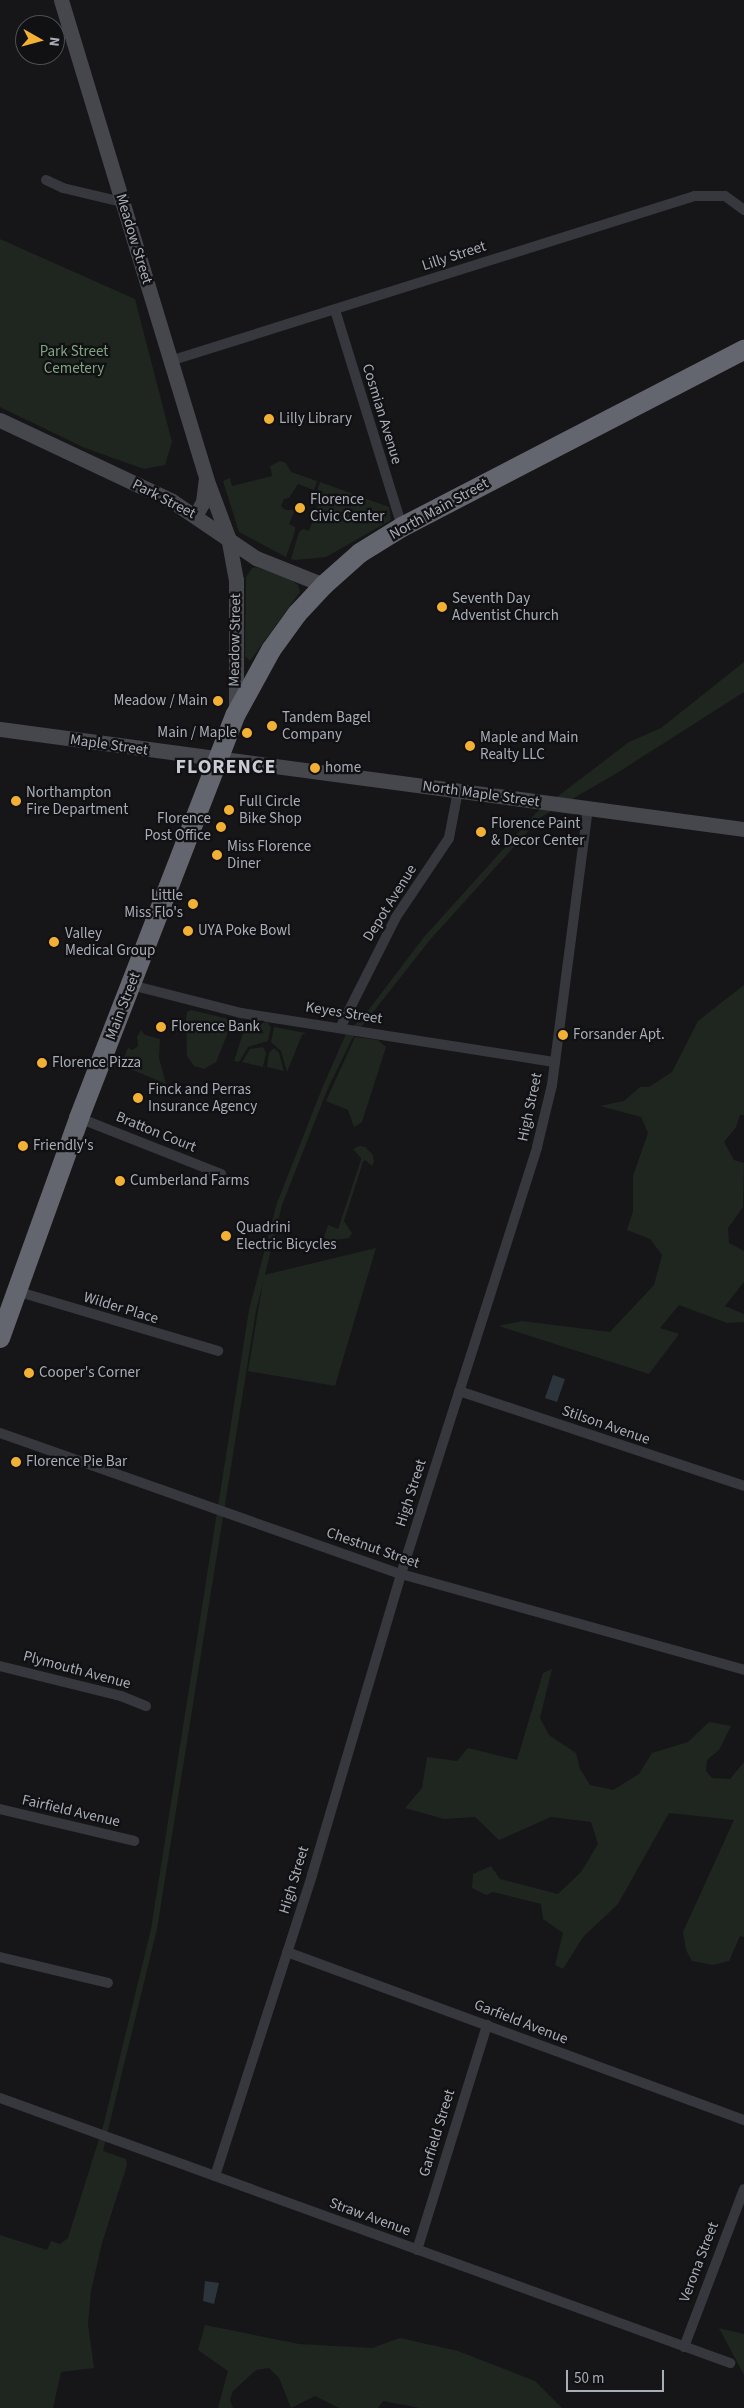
<!DOCTYPE html>
<style>
body{margin:0}
#map{position:relative;width:744px;height:2408px;overflow:hidden;background:#161618;font-family:"Source Sans 3",sans-serif}
div>[style]{position:absolute}
[style*='--x']{left:calc(var(--x)*1px);top:calc(var(--y)*1px);width:calc(var(--w)*1px);rotate:calc(var(--a)*1deg)}
.green>*{inset:0;background:#1e261f}
.water>*{inset:0;background:#2c353c}
.street>*{height:10px;margin:-5px;padding:0 5px;transform-origin:5px;border-radius:5px;background:#37383d}
.secondary>*{height:15px;margin:-7.5px;padding:0 7.5px;transform-origin:7.5px;border-radius:7.5px;background:#45474d}
.highway>*{height:20px;margin:-10px;padding:0 10px;transform-origin:10px;border-radius:10px;background:#63666e}
.dots>*{width:14px;height:14px;translate:-50% -50%;box-sizing:border-box;border:2px solid #111113;border-radius:50%}
span{translate:-50% -50%;white-space:nowrap;text-align:center;line-height:1.15;-webkit-text-stroke:4.5px #111113;paint-order:stroke}
.street-label{font-size:15px;color:#a8adb8}
.park-label{font-size:15px;color:#7fa381}
.poi-label{font-size:15px;color:#a8adb8}
.left{translate:0 -50%;text-align:left}
.right{translate:-100% -50%;text-align:right}
.district-label{font-size:20px;color:#c9ccd4;font-weight:700;letter-spacing:1px}
.north{position:absolute;left:15px;top:15px;width:50px;height:50px;box-sizing:border-box;background:#111113;border:1px solid #4d4f55;border-radius:50%;rotate:97deg;font-size:14px;font-weight:700;line-height:20px;text-align:center;color:#a8adb8}
.north::after{content:'';display:block;margin:auto;width:18px;height:22px;background:#f2b134;clip-path:polygon(50% 0,100% 100%,50% 72%,0 100%)}
.scale{position:absolute;left:566px;top:2370px;width:98px;height:22px;box-sizing:border-box;border:2px solid #a8adb8;border-top:0;padding-left:6px;font-size:15px;line-height:18px;white-space:nowrap;color:#a8adb8;-webkit-text-stroke:4px #111113;paint-order:stroke}
</style>
<div id="map">
<div class="green">
<div style="clip-path:polygon(0 239px,135px 299px,172px 442px,165px 465px,144px 469px,85px 448px,0 407px)"></div>
<div style="clip-path:polygon(280px 461px,286px 463px,291px 472px,317px 481px,314px 490px,298px 484px,289px 498px,284px 499px,281px 506px,285px 510px,295px 510px,289px 524px,295px 527px,295px 531px,286px 557px,239px 532px,223px 481px,230px 478px,232px 486px,272px 476px,270px 466px)"></div>
<div style="clip-path:polygon(320px 482px,389px 507px,391px 520px,326px 557px,295px 560px,291px 559px,299px 532px,303px 529px,309px 531px,321px 497px,317px 491px)"></div>
<div style="clip-path:polygon(257px 567px,290px 579px,298px 585px,300px 592px,250px 661px,245px 656px,246px 577px,252px 568px)"></div>
<div style="clip-path:polygon(744px 662px,744px 692px,617px 773px,541px 817px,429px 941px,352px 1039px,328px 1088px,282px 1205px,256px 1311px,157px 1929px,103px 2151px,126px 2159px,127px 2165px,102px 2243px,91px 2291px,88px 2325px,94px 2368px,61px 2372px,53px 2408px,0 2408px,0 2235px,47px 2250px,51px 2241px,60px 2244px,68px 2238px,104px 2123px,151px 1929px,249px 1310px,277px 1203px,323px 1086px,346px 1034px,367px 1012px,424px 937px,536px 813px,629px 742px,661px 728px)"></div>
<div style="clip-path:polygon(744px 985px,744px 1115px,740px 1115px,736px 1127px,724px 1142px,734px 1160px,744px 1163px,743px 1207px,728px 1228px,729px 1243px,744px 1251px,744px 1282px,725px 1306px,744px 1314px,744px 1322px,727px 1323px,679px 1305px,660px 1328px,679px 1334px,649px 1374px,499px 1326px,522px 1321px,610px 1332px,654px 1285px,662px 1255px,650px 1239px,627px 1230px,633px 1211px,633px 1176px,648px 1133px,641px 1117px,600px 1106px,624px 1101px,640px 1087px,649px 1087px,672px 1072px,698px 1021px)"></div>
<div style="clip-path:polygon(191px 1010px,233px 1020px,216px 1062px,204px 1069px,194px 1066px,187px 1056px,186px 1019px,187px 1012px)"></div>
<div style="clip-path:polygon(247px 1021px,268px 1023px,271px 1027px,268px 1041px,248px 1047px,239px 1062px,234px 1061px)"></div>
<div style="clip-path:polygon(274px 1027px,306px 1033px,302px 1035px,287px 1072px,281px 1051px,271px 1042px)"></div>
<div style="clip-path:polygon(141px 1030px,145px 1035px,160px 1039px,159px 1058px,166px 1084px,121px 1065px,128px 1048px,133px 1050px,138px 1046px,137px 1037px)"></div>
<div style="clip-path:polygon(355px 1037px,378px 1040px,386px 1047px,362px 1122px,354px 1127px,348px 1110px,326px 1101px)"></div>
<div style="clip-path:polygon(263px 1047px,266px 1053px,263px 1067px,242px 1062px,250px 1049px)"></div>
<div style="clip-path:polygon(274px 1048px,279px 1053px,284px 1071px,267px 1067px,269px 1053px)"></div>
<div style="clip-path:polygon(360px 1146px,365px 1147px,373px 1155px,374px 1162px,372px 1166px,365px 1160px,363px 1162px,344px 1221px,352px 1233px,349px 1238px,328px 1241px,324px 1237px,328px 1225px,338px 1229px,360px 1163px,361px 1158px,353px 1149px)"></div>
<div style="clip-path:polygon(376px 1248px,335px 1386px,248px 1371px,264px 1275px)"></div>
<div style="clip-path:polygon(552px 1669px,540px 1718px,549px 1735px,576px 1753px,580px 1769px,590px 1785px,613px 1790px,639px 1774px,652px 1753px,688px 1742px,709px 1722px,731px 1726px,719px 1750px,707px 1760px,706px 1771px,712px 1778px,730px 1779px,744px 1762px,744px 1937px,740px 1936px,729px 1961px,713px 1965px,692px 1961px,686px 1950px,683px 1932px,734px 1820px,669px 1813px,618px 1904px,583px 1937px,563px 1969px,555px 1965px,563px 1933px,543px 1919px,541px 1904px,493px 1892px,486px 1895px,472px 1888px,473px 1874px,491px 1866px,500px 1879px,558px 1894px,581px 1872px,598px 1844px,591px 1822px,551px 1817px,499px 1840px,475px 1817px,444px 1819px,405px 1808px,422px 1788px,427px 1757px,457px 1761px,468px 1748px,517px 1760px,543px 1673px)"></div>
<div style="clip-path:polygon(205px 2325px,299px 2344px,372px 2348px,400px 2338px,458px 2351px,535px 2381px,562px 2408px,420px 2408px,383px 2401px,378px 2408px,339px 2408px,315px 2396px,291px 2408px,279px 2378px,269px 2368px,256px 2370px,233px 2391px,230px 2400px,233px 2408px,218px 2408px,228px 2371px,198px 2350px)"></div>
<div style="clip-path:polygon(719px 2328px,744px 2334px,744px 2375px)"></div>
</div>
<div class="water">
<div style="clip-path:polygon(553px 1375px,565px 1379px,557px 1402px,545px 1398px)"></div>
<div style="clip-path:polygon(205px 2281px,219px 2283px,214px 2304px,203px 2301px)"></div>
</div>
<div class="street">
<div style="--x:46;--y:180;--w:19;--a:25"></div>
<div style="--x:63;--y:188;--w:61;--a:13.3"></div>
<div style="--x:335;--y:310;--w:227;--a:72.8"></div>
<div style="--x:170;--y:361;--w:550;--a:-17.45"></div>
<div style="--x:695;--y:196;--w:30;--a:0"></div>
<div style="--x:725;--y:196;--w:24;--a:36"></div>
<div style="--x:131;--y:985;--w:114;--a:14.3"></div>
<div style="--x:241;--y:1013;--w:318;--a:8.9"></div>
<div style="--x:340;--y:1028;--w:124;--a:-63.2"></div>
<div style="--x:396;--y:917;--w:95;--a:-56.1"></div>
<div style="--x:449;--y:838;--w:48;--a:-79.2"></div>
<div style="--x:79;--y:1118;--w:153;--a:21.5"></div>
<div style="--x:16;--y:1291;--w:211;--a:16.5"></div>
<div style="--x:459;--y:1391;--w:300;--a:18.4"></div>
<div style="--x:0;--y:1433;--w:425;--a:19.4"></div>
<div style="--x:401;--y:1574;--w:356;--a:15.6"></div>
<div style="--x:0;--y:1666;--w:125;--a:13.9"></div>
<div style="--x:121;--y:1696;--w:27;--a:22"></div>
<div style="--x:0;--y:1809;--w:138;--a:13.4"></div>
<div style="--x:287;--y:1952;--w:487;--a:20.2"></div>
<div style="--x:0;--y:1957;--w:111;--a:13.5"></div>
<div style="--x:0;--y:2098;--w:777;--a:19.95"></div>
<div style="--x:215;--y:2176;--w:316;--a:-72.1"></div>
<div style="--x:312;--y:1875;--w:314;--a:-73.5"></div>
<div style="--x:401;--y:1574;--w:448;--a:-72.3"></div>
<div style="--x:537;--y:1147;--w:64;--a:-76.4"></div>
<div style="--x:552;--y:1085;--w:279;--a:-82.6"></div>
<div style="--x:417;--y:2250;--w:236;--a:-72.7"></div>
<div style="--x:684;--y:2347;--w:169;--a:-69.2"></div>
</div>
<div class="secondary">
<div style="--x:61;--y:0;--w:500;--a:73.1"></div>
<div style="--x:206;--y:478;--w:63;--a:69.6"></div>
<div style="--x:228;--y:537;--w:44;--a:79.5"></div>
<div style="--x:236;--y:580;--w:134;--a:90"></div>
<div style="--x:0;--y:420;--w:190;--a:25.2"></div>
<div style="--x:172;--y:501;--w:102;--a:34.2"></div>
<div style="--x:256;--y:558;--w:73;--a:21.7"></div>
<div style="--x:196;--y:514;--w:14;--a:-60"></div>
<div style="--x:203;--y:502;--w:24;--a:-83"></div>
<div style="--x:0;--y:729;--w:751;--a:7.66"></div>
</div>
<div class="highway">
<div style="--x:0;--y:1338;--w:234;--a:-70.2"></div>
<div style="--x:79;--y:1118;--w:433;--a:-68.8"></div>
<div style="--x:236;--y:714;--w:73;--a:-61.3"></div>
<div style="--x:271;--y:650;--w:44;--a:-54.2"></div>
<div style="--x:297;--y:614;--w:40;--a:-47"></div>
<div style="--x:324;--y:585;--w:48;--a:-41.6"></div>
<div style="--x:360;--y:553;--w:49;--a:-31.8"></div>
<div style="--x:402;--y:527;--w:385;--a:-27.4"></div>
</div>
<div class="dots">
<div style="left:269px;top:419px;background:#f2b134"></div>
<div style="left:300px;top:508px;background:#f2b134"></div>
<div style="left:442px;top:607px;background:#f2b134"></div>
<div style="left:218px;top:701px;background:#f2b134"></div>
<div style="left:272px;top:726px;background:#f2b134"></div>
<div style="left:247px;top:733px;background:#f2b134"></div>
<div style="left:470px;top:746px;background:#f2b134"></div>
<div style="left:315px;top:768px;background:#f2b134"></div>
<div style="left:16px;top:801px;background:#f2b134"></div>
<div style="left:229px;top:810px;background:#f2b134"></div>
<div style="left:221px;top:827px;background:#f2b134"></div>
<div style="left:481px;top:832px;background:#f2b134"></div>
<div style="left:217px;top:855px;background:#f2b134"></div>
<div style="left:193px;top:904px;background:#f2b134"></div>
<div style="left:188px;top:931px;background:#f2b134"></div>
<div style="left:54px;top:942px;background:#f2b134"></div>
<div style="left:161px;top:1027px;background:#f2b134"></div>
<div style="left:563px;top:1035px;background:#f2b134"></div>
<div style="left:42px;top:1063px;background:#f2b134"></div>
<div style="left:138px;top:1098px;background:#f2b134"></div>
<div style="left:23px;top:1146px;background:#f2b134"></div>
<div style="left:120px;top:1181px;background:#f2b134"></div>
<div style="left:226px;top:1236px;background:#f2b134"></div>
<div style="left:29px;top:1373px;background:#f2b134"></div>
<div style="left:16px;top:1462px;background:#f2b134"></div>
</div>
<div class="street-label">
<span style="left:134px;top:239px;rotate:73deg">Meadow Street</span>
<span style="left:454px;top:256px;rotate:-18deg">Lilly Street</span>
<span style="left:382px;top:414px;rotate:73deg">Cosmian Avenue</span>
<span style="left:164px;top:499px;rotate:27deg">Park Street</span>
<span style="left:439px;top:509px;rotate:-29deg">North Main Street</span>
<span style="left:235px;top:640px;rotate:-89deg">Meadow Street</span>
<span style="left:109px;top:745px;rotate:8deg">Maple Street</span>
<span style="left:481px;top:794px;rotate:8deg">North Maple Street</span>
<span style="left:390px;top:903px;rotate:-58deg">Depot Avenue</span>
<span style="left:123px;top:1006px;rotate:-69deg">Main Street</span>
<span style="left:344px;top:1013px;rotate:9deg">Keyes Street</span>
<span style="left:530px;top:1107px;rotate:-78deg">High Street</span>
<span style="left:156px;top:1132px;rotate:22deg">Bratton Court</span>
<span style="left:121px;top:1308px;rotate:17deg">Wilder Place</span>
<span style="left:606px;top:1425px;rotate:19deg">Stilson Avenue</span>
<span style="left:411px;top:1493px;rotate:-72deg">High Street</span>
<span style="left:373px;top:1548px;rotate:19deg">Chestnut Street</span>
<span style="left:77px;top:1670px;rotate:15deg">Plymouth Avenue</span>
<span style="left:71px;top:1811px;rotate:13deg">Fairfield Avenue</span>
<span style="left:294px;top:1880px;rotate:-73deg">High Street</span>
<span style="left:521px;top:2022px;rotate:21deg">Garfield Avenue</span>
<span style="left:437px;top:2133px;rotate:-73deg">Garfield Street</span>
<span style="left:370px;top:2217px;rotate:20deg">Straw Avenue</span>
<span style="left:699px;top:2262px;rotate:-69deg">Verona Street</span>
</div>
<div class="park-label">
<span style="left:74px;top:360px">Park Street<br>Cemetery</span>
</div>
<div class="poi-label">
<span class="left" style="left:279px;top:419px">Lilly Library</span>
<span class="left" style="left:310px;top:508px">Florence<br>Civic Center</span>
<span class="left" style="left:452px;top:607px">Seventh Day<br>Adventist Church</span>
<span class="right" style="left:208px;top:701px">Meadow / Main</span>
<span class="left" style="left:282px;top:726px">Tandem Bagel<br>Company</span>
<span class="right" style="left:237px;top:733px">Main / Maple</span>
<span class="left" style="left:480px;top:746px">Maple and Main<br>Realty LLC</span>
<span class="left" style="left:325px;top:768px">home</span>
<span class="left" style="left:26px;top:801px">Northampton<br>Fire Department</span>
<span class="left" style="left:239px;top:810px">Full Circle<br>Bike Shop</span>
<span class="right" style="left:211px;top:827px">Florence<br>Post Office</span>
<span class="left" style="left:491px;top:832px">Florence Paint<br>&amp; Decor Center</span>
<span class="left" style="left:227px;top:855px">Miss Florence<br>Diner</span>
<span class="right" style="left:183px;top:904px">Little<br>Miss Flo's</span>
<span class="left" style="left:198px;top:931px">UYA Poke Bowl</span>
<span class="left" style="left:65px;top:942px">Valley<br>Medical Group</span>
<span class="left" style="left:171px;top:1027px">Florence Bank</span>
<span class="left" style="left:573px;top:1035px">Forsander Apt.</span>
<span class="left" style="left:52px;top:1063px">Florence Pizza</span>
<span class="left" style="left:148px;top:1098px">Finck and Perras<br>Insurance Agency</span>
<span class="left" style="left:33px;top:1146px">Friendly's</span>
<span class="left" style="left:130px;top:1181px">Cumberland Farms</span>
<span class="left" style="left:236px;top:1236px">Quadrini<br>Electric Bicycles</span>
<span class="left" style="left:39px;top:1373px">Cooper's Corner</span>
<span class="left" style="left:26px;top:1462px">Florence Pie Bar</span>
</div>
<div class="district-label">
<span style="left:226px;top:767px">FLORENCE</span>
</div>
<div class="north">N</div>
<div class="scale">50 m</div>
</div>
